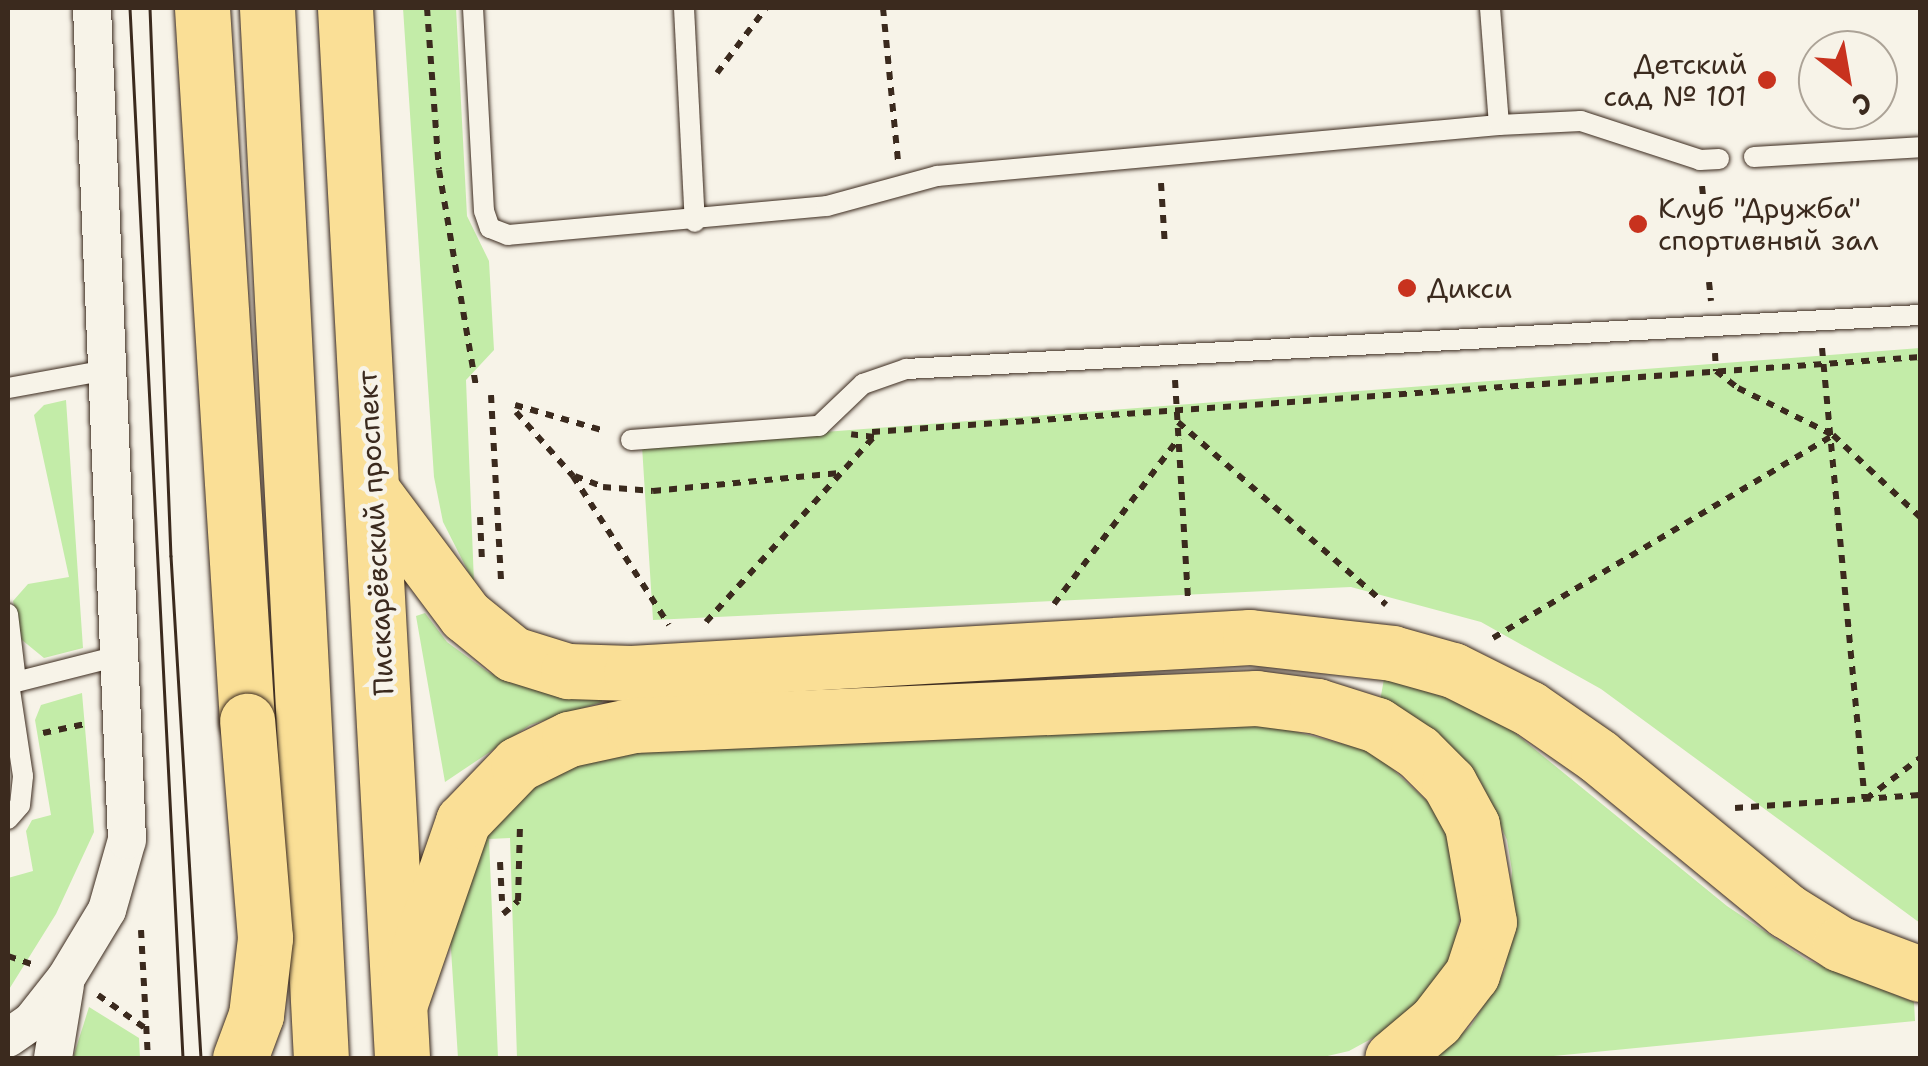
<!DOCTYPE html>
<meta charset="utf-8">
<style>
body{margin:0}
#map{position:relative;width:1928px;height:1066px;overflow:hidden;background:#f7f3e8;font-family:"Shantell Sans",sans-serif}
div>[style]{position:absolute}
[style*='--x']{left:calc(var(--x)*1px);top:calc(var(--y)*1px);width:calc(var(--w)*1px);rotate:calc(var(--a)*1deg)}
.green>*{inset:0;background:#c3eca8}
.path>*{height:6px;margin-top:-3px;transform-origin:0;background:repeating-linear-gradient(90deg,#3b2a1e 0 8px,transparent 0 16px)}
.roads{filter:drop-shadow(0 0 2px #3b2a1e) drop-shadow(0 0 2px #3b2a1e)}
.service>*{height:20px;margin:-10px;padding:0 10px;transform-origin:10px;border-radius:10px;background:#f7f3e8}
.minor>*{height:38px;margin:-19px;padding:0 19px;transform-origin:19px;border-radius:19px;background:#f7f3e8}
.primary>*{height:55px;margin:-27.5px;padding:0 27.5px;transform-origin:27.5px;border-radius:27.5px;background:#fadf96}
.tram>*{height:2.5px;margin:-1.25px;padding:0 1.25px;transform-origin:1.25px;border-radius:1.25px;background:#3b2a1e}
.bridges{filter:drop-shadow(0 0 2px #3b2a1e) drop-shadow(0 0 2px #3b2a1e)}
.primary-bridge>*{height:55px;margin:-27.5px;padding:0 27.5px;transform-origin:27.5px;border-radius:27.5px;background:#fadf96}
.dots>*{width:28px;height:28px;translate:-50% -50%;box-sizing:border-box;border:5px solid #f7f3e8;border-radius:50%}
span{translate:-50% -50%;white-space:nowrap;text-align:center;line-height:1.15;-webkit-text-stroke:9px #f7f3e8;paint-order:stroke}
.poi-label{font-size:28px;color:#3b2a1e}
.right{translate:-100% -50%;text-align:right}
.left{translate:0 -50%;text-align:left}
.street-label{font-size:28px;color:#3b2a1e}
.frame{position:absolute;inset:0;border:10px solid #3b2a1e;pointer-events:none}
.north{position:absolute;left:1798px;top:30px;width:100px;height:100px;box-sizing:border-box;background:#f7f3e8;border:2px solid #aca397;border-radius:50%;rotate:149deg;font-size:28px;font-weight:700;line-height:40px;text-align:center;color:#3b2a1e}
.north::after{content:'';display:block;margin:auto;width:35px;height:45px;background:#c8321e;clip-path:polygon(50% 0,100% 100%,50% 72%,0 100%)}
</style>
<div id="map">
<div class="green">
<div style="clip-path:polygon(403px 8px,456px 8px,467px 216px,489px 261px,494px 350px,466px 380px,474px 583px,443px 522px,434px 477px)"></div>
<div style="clip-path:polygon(1920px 348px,1920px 923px,1601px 689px,1481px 622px,1351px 587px,653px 620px,642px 446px)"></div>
<div style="clip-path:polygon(66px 400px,83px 648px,44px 658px,22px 640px,13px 601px,28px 584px,69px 577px,34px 415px,44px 405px)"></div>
<div style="clip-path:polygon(425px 613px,447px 642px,488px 672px,511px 683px,602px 696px,602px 702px,530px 725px,445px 782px,416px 616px)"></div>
<div style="clip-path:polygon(1384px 679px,1458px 701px,1505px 725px,1727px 906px,1807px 960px,1914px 1002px,1915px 1021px,1533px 1058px,1433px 1058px,1471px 1026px,1505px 970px,1512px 871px,1507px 840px,1481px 782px,1427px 728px,1380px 701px)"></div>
<div style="clip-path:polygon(82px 693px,94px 832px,56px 914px,8px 991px,8px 878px,33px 871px,26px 831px,32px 820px,51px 815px,35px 720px,41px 705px)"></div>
<div style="clip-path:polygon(1270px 725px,1374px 752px,1443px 816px,1463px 903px,1454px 946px,1440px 981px,1391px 1028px,1349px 1051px,1319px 1058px,517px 1058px,510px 838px,489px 839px,498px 1058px,458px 1058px,450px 934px,484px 828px,529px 782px,605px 754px)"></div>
<div style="clip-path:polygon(89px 1007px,139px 1038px,140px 1058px,73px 1058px)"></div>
</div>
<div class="path">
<div style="--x:427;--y:8;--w:162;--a:85.8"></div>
<div style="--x:439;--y:170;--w:220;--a:80.3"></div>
<div style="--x:883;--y:8;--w:153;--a:84.4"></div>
<div style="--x:717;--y:73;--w:81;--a:-53"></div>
<div style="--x:1161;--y:183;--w:63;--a:86.4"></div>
<div style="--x:1702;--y:186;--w:29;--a:84"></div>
<div style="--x:1709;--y:282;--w:19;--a:84"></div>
<div style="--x:1822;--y:348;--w:453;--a:84.6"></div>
<div style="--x:1715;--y:353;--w:18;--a:87"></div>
<div style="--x:1716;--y:371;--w:28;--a:38"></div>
<div style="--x:1738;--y:388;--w:106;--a:26.3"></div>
<div style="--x:1833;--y:435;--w:120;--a:43.3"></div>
<div style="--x:1175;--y:380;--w:217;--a:86.6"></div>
<div style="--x:491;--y:395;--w:186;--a:86.9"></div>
<div style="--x:515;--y:405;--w:94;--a:16.1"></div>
<div style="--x:516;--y:412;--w:86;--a:48.3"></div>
<div style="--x:573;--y:476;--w:177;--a:57.2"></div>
<div style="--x:1178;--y:422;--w:277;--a:41.3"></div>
<div style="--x:872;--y:432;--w:1051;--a:-4.09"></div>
<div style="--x:575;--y:476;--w:30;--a:21"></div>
<div style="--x:603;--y:487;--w:50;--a:4.6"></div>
<div style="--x:653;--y:491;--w:187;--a:-5.5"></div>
<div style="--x:480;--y:517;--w:44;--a:87.4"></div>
<div style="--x:1054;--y:604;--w:208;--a:-53"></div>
<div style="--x:706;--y:622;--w:250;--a:-47.8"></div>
<div style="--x:874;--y:437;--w:23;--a:-173"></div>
<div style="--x:1493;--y:638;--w:396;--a:-30.8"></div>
<div style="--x:43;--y:733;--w:43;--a:-12.1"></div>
<div style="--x:1866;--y:799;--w:68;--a:-37.2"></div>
<div style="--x:1735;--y:808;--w:185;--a:-4"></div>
<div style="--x:500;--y:862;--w:39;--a:87"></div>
<div style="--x:503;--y:914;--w:20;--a:-41"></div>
<div style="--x:518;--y:901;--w:74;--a:-88.5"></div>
<div style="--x:141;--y:930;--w:128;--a:86.9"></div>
<div style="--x:8;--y:956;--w:28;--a:19"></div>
<div style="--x:98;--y:995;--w:57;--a:35.1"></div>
</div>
<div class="roads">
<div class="service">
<div style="--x:473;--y:8;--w:203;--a:86.9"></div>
<div style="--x:484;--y:211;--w:18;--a:71"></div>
<div style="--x:490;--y:228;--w:19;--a:21"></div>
<div style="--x:508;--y:235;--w:320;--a:-5.2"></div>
<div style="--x:827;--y:206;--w:114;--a:-15.3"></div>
<div style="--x:937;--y:176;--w:564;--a:-5.19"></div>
<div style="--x:1499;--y:125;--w:82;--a:-2.8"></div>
<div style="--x:1581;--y:121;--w:125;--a:18.1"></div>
<div style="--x:1700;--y:160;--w:19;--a:-3"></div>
<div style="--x:684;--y:8;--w:214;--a:87.1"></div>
<div style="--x:1490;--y:8;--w:117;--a:85.6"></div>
<div style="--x:1754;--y:157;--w:166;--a:-3.4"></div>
<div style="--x:8;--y:388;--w:101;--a:-10.3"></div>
<div style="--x:631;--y:440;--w:189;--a:-4.3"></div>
<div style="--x:819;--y:426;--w:61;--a:-43.7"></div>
<div style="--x:863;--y:384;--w:46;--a:-19.2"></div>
<div style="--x:906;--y:369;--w:1015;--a:-3.05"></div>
<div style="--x:8;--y:614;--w:67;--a:83.2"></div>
<div style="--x:8;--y:684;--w:119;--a:-14.2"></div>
<div style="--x:8;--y:819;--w:18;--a:-49"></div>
<div style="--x:20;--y:805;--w:29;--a:-84"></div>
<div style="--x:23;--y:776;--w:94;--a:-98.6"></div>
</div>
<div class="minor">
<div style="--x:8;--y:1038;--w:29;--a:-35"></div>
<div style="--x:32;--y:1021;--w:55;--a:-51.7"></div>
<div style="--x:66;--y:978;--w:79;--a:-58.9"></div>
<div style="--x:107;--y:910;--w:73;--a:-74.1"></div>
<div style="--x:127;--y:840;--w:833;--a:-92.41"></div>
<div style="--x:53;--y:1058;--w:74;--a:-80.7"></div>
</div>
<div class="primary">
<div style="--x:202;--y:8;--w:714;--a:86.39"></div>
<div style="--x:267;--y:8;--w:1051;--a:87.06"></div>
<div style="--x:345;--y:8;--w:1052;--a:86.89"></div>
<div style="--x:373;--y:492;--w:154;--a:53.2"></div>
<div style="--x:465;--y:615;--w:62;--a:39.1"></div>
<div style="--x:513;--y:654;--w:58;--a:17.2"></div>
<div style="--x:568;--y:671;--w:63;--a:1.8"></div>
<div style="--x:631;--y:673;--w:620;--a:-3.33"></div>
<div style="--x:1250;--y:637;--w:143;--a:6.4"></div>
<div style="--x:1392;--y:653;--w:63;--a:15.6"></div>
<div style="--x:1453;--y:670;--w:85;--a:26.6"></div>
<div style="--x:1529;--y:708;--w:84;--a:34.8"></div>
<div style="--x:1598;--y:756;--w:244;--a:39.4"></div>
<div style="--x:1787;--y:911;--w:62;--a:31.9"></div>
<div style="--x:1840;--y:944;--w:85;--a:20.6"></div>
<div style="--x:400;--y:1003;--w:193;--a:-70.9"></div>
<div style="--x:463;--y:821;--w:79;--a:-46"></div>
<div style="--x:518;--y:764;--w:57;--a:-26.1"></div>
<div style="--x:569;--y:739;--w:66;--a:-12.2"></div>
<div style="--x:634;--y:725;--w:623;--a:-2.49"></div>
<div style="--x:1256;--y:698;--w:62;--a:7.5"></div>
<div style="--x:1317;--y:706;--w:63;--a:17.6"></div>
<div style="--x:1377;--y:725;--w:49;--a:33.4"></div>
<div style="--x:1418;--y:752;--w:44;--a:45"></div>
<div style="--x:1449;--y:783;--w:48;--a:61.3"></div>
<div style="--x:1472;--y:825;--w:98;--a:80.1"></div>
<div style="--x:1489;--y:922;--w:55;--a:108.1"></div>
<div style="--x:1472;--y:974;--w:59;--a:127.5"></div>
<div style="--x:1436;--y:1021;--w:57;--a:139.9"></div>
</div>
</div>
<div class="tram">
<div style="--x:130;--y:8;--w:1051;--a:87.11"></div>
<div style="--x:150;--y:8;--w:548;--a:87.81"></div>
<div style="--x:171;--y:556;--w:503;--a:86.58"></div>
</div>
<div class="bridges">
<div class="primary-bridge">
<div style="--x:240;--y:1058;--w:46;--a:-69.6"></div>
<div style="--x:256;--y:1015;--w:78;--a:-83.3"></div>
<div style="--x:265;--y:938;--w:218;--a:-94.7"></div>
</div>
</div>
<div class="dots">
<div style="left:1767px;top:80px;background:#c8321e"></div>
<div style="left:1638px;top:224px;background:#c8321e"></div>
<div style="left:1407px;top:288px;background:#c8321e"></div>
</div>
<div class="poi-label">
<span class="right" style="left:1747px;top:80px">Детский<br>сад № 101</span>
<span class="left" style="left:1658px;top:224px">Клуб "Дружба"<br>спортивный зал</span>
<span class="left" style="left:1427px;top:288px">Дикси</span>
</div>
<div class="street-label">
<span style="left:375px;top:533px;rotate:-93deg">Пискарёвский проспект</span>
</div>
<div class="frame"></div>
<div class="north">С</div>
</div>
